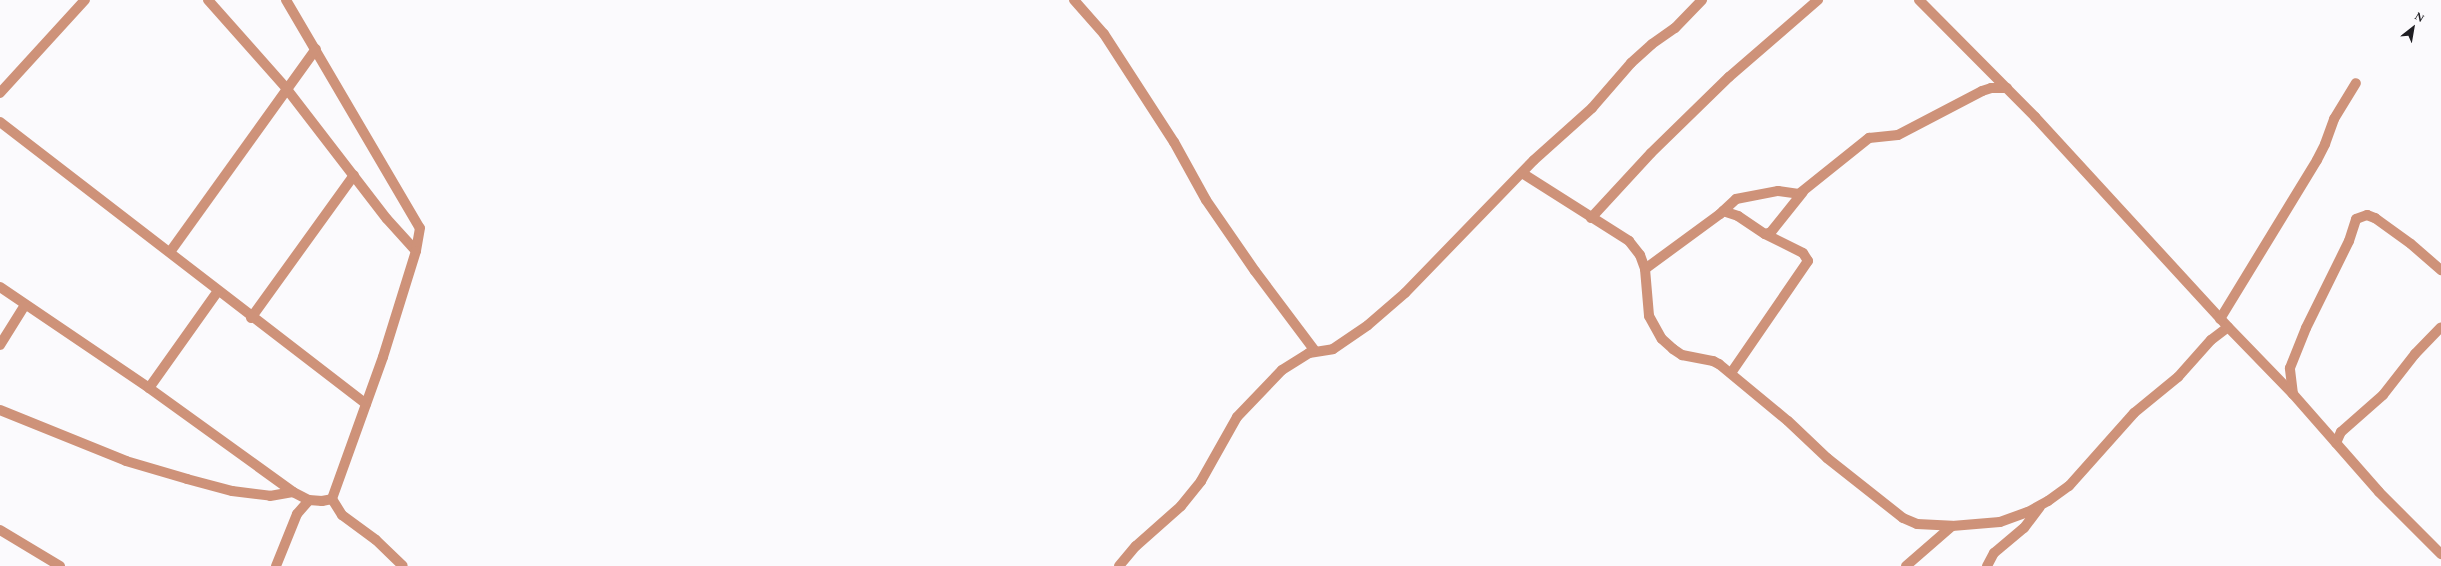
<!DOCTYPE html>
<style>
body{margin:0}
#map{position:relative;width:2441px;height:566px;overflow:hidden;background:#fbfafd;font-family:Spectral,serif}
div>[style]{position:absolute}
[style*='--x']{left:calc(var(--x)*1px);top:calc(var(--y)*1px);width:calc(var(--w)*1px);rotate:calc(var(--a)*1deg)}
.minor>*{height:10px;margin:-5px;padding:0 5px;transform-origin:5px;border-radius:5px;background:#ce9279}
span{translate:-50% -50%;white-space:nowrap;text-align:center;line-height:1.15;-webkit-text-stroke:3px #fbfafd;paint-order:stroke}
.north{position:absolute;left:2393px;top:8px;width:40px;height:40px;-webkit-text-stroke:3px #fbfafd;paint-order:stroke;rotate:31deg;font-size:11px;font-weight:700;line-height:16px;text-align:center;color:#1e1d22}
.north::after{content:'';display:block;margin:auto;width:14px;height:18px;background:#1e1d22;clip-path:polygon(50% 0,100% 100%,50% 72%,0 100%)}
</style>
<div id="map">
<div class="minor">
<div style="--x:208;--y:0;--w:118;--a:48.4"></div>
<div style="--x:286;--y:88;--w:165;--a:52.4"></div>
<div style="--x:387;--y:219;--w:43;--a:47.8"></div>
<div style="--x:286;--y:0;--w:264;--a:59.6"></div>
<div style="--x:420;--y:228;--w:23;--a:100"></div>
<div style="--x:416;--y:251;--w:111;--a:107.3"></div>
<div style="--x:383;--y:357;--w:151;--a:109.8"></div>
<div style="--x:332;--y:499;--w:19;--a:58"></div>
<div style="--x:342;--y:515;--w:42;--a:36.3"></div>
<div style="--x:376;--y:540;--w:37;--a:44"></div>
<div style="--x:1074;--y:0;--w:45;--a:48.6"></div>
<div style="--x:1104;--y:34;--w:129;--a:57.1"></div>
<div style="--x:1174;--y:142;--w:66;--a:61.1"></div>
<div style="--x:1206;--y:200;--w:86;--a:55.4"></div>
<div style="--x:1255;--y:271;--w:100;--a:53.1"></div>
<div style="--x:1919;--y:0;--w:165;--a:45.2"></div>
<div style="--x:2035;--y:117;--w:285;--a:47.4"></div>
<div style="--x:2228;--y:327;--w:93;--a:45.9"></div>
<div style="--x:2293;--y:394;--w:130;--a:48.7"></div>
<div style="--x:2379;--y:492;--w:88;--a:45"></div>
<div style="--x:0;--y:93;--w:126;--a:-47.6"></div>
<div style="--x:0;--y:122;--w:462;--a:37.6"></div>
<div style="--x:1522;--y:173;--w:127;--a:32.4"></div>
<div style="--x:1629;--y:241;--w:18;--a:52"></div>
<div style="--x:1640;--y:255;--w:15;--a:70"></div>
<div style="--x:1645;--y:269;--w:47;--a:85.1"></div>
<div style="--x:1649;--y:316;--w:26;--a:61"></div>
<div style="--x:1662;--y:339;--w:15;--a:42"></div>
<div style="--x:1673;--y:349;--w:11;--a:34"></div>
<div style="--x:1682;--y:355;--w:32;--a:11"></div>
<div style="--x:1713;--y:361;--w:7;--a:27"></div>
<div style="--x:1719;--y:364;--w:89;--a:39.6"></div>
<div style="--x:1788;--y:421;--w:54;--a:43.5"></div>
<div style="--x:1827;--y:458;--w:97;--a:38.3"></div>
<div style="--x:1903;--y:518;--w:15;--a:23"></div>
<div style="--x:1917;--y:524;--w:35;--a:3"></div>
<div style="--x:1952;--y:526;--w:48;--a:-4.8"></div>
<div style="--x:2000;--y:522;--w:30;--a:-20"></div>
<div style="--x:2028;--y:512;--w:23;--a:-29"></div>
<div style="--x:2048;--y:501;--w:26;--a:-36"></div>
<div style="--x:2069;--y:486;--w:98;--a:-48.3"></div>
<div style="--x:2134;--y:413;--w:57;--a:-39.3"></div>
<div style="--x:2178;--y:377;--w:50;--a:-48.3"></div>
<div style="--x:2211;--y:340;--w:21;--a:-37"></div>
<div style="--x:1723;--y:211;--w:16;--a:18"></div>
<div style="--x:1738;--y:216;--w:32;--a:34"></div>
<div style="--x:1765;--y:234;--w:6;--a:-18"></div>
<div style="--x:1771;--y:232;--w:51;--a:-51.3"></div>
<div style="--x:1591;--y:218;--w:88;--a:-47.3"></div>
<div style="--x:1651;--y:153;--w:109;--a:-44.3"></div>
<div style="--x:1729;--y:77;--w:118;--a:-40.9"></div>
<div style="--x:170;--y:252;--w:250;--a:-54.3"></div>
<div style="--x:1645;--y:269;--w:93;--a:-36.3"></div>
<div style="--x:1720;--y:214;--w:22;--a:-43"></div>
<div style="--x:1736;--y:199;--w:43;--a:-10.8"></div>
<div style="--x:1778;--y:191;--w:21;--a:8"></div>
<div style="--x:1799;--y:194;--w:90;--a:-38.7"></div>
<div style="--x:1869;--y:138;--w:29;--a:-6"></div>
<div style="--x:1898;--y:135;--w:95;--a:-27.6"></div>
<div style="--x:1982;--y:91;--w:9;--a:-18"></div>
<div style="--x:1991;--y:88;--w:16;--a:0"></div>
<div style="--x:0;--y:287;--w:180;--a:34.1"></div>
<div style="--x:149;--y:388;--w:178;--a:35.8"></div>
<div style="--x:293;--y:492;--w:18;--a:27"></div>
<div style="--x:309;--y:500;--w:13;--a:4"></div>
<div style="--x:322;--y:501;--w:10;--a:-11"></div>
<div style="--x:251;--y:318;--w:176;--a:-54.2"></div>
<div style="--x:2220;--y:319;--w:186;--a:-58.6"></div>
<div style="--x:2317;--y:160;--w:18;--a:-63"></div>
<div style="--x:2325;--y:144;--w:27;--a:-70"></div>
<div style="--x:2334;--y:119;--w:42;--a:-58.6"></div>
<div style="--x:0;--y:345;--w:47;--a:-58"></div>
<div style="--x:1731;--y:373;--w:136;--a:-55.5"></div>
<div style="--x:1808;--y:261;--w:9;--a:-122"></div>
<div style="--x:1803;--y:253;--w:42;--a:-153.4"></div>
<div style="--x:149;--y:388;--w:119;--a:-54.6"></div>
<div style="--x:2293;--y:394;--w:26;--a:-97"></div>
<div style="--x:2290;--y:368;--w:43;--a:-68.2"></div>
<div style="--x:2306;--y:328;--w:97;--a:-63.7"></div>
<div style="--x:2349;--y:241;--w:23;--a:-72"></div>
<div style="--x:2356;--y:219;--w:12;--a:-20"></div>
<div style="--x:2367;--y:215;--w:9;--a:21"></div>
<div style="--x:2375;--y:218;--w:44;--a:35.8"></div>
<div style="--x:2411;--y:244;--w:40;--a:41"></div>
<div style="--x:0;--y:410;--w:136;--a:22"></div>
<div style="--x:126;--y:461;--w:64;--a:16.4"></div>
<div style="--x:187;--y:479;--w:47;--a:14.9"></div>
<div style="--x:232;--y:491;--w:38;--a:7"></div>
<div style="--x:270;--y:496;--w:23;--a:-10"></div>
<div style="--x:2336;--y:443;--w:12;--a:-66"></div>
<div style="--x:2341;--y:432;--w:56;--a:-41.4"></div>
<div style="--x:2383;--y:395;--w:52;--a:-52"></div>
<div style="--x:2415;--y:354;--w:37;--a:-46"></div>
<div style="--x:0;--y:530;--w:70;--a:31"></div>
<div style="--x:276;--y:566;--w:56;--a:-68"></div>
<div style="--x:297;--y:514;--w:18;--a:-49"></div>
<div style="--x:1119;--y:566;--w:26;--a:-50"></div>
<div style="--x:1136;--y:546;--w:60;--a:-41.6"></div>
<div style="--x:1181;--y:506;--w:32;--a:-51"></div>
<div style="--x:1201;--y:481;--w:73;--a:-60.6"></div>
<div style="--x:1237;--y:417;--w:65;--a:-46.2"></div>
<div style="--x:1282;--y:370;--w:32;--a:-32"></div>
<div style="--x:1309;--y:353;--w:24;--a:-9"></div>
<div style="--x:1333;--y:349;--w:42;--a:-34.4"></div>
<div style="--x:1368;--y:325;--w:49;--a:-40.9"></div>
<div style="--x:1405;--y:293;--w:185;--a:-45.9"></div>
<div style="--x:1534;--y:160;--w:78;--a:-41.9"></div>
<div style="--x:1592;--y:108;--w:60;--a:-49.1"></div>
<div style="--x:1631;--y:63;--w:28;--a:-42"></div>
<div style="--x:1652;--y:44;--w:28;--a:-35"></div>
<div style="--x:1675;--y:28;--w:39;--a:-46"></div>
<div style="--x:1906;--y:566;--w:61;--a:-41"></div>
<div style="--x:1987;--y:566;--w:15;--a:-62"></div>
<div style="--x:1994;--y:553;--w:39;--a:-40"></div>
<div style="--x:2024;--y:528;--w:26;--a:-53"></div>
</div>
<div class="north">N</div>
</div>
